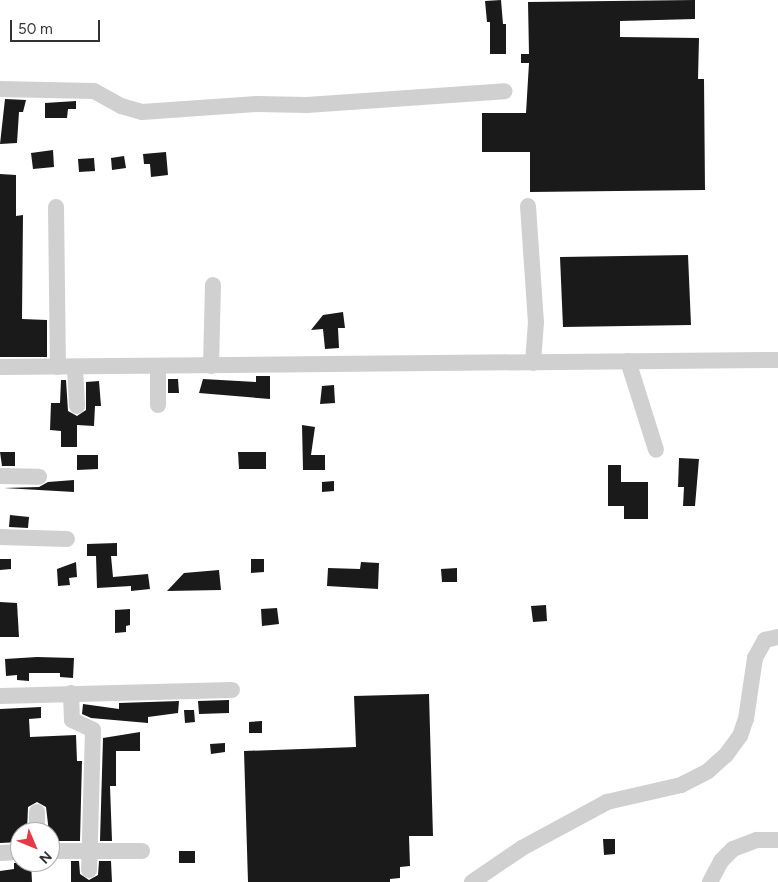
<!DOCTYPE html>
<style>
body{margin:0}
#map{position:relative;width:778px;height:882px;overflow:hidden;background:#fff;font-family:Figtree,sans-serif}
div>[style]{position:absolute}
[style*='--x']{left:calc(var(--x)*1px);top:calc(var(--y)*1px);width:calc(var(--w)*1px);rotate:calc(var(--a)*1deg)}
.building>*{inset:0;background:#1a1a1a}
.minor>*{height:16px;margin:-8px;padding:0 8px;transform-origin:8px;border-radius:8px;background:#d0d0d0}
span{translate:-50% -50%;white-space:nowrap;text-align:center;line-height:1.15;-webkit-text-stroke:5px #fff;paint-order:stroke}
.north{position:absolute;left:10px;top:822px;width:50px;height:50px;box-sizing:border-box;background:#fff;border:1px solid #adadad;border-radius:50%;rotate:135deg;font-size:14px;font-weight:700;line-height:20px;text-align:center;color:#333}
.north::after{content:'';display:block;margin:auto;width:18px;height:22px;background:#e63946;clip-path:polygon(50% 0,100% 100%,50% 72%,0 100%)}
.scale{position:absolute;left:10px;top:20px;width:90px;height:22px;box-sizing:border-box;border:2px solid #333;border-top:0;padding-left:6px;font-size:15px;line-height:18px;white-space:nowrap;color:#333;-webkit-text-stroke:4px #fff;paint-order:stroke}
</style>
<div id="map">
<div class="building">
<div style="clip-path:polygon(501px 0,503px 24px,506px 24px,506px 54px,490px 54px,490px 22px,487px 22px,485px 1px)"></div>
<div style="clip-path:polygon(695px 0,695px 19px,620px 21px,620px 37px,699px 38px,698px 79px,704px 79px,705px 190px,530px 192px,530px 152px,482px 152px,482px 113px,526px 113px,529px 63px,521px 63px,521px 54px,529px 54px,528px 2px)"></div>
<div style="clip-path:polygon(5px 99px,26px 100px,23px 112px,19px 112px,17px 143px,0 144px)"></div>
<div style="clip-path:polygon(76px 101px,76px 109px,68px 109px,67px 118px,45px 118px,45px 103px)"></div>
<div style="clip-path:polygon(53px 150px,54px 167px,33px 169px,31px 153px)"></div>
<div style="clip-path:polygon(166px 152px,168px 175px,151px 177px,150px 164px,144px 164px,143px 154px)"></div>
<div style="clip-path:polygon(124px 156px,126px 168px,112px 170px,111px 158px)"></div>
<div style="clip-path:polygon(94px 158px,95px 171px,79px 172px,78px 159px)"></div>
<div style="clip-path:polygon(0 174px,16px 175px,16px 216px,23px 215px,22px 319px,47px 320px,47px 357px,0 357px)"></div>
<div style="clip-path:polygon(688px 255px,691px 325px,563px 327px,560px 257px)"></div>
<div style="clip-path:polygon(343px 312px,345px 328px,338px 328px,339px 348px,325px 349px,323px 329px,311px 330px,323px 315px)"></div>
<div style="clip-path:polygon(256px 376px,270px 376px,270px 399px,199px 393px,203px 379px,256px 382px)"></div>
<div style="clip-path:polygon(168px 379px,178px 379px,179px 393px,168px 393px)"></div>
<div style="clip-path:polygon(61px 380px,66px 380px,68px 411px,77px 416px,86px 410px,86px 382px,99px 381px,101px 406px,95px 406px,94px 426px,77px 425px,77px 447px,61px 447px,61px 431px,50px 430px,51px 403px,60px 403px)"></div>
<div style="clip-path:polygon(334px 385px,335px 403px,320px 404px,322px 386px)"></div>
<div style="clip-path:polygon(302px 425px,315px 427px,311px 455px,325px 455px,325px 470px,303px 470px)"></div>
<div style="clip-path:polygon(0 452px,15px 452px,15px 466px,2px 466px)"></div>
<div style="clip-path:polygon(238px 452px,266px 452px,266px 469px,239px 469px)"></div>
<div style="clip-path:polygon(77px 455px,98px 455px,98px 469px,77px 470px)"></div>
<div style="clip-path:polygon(679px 458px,699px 459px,695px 506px,683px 506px,684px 487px,678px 487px)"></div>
<div style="clip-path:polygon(608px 465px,621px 465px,621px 482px,648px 482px,648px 519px,624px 519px,624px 506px,608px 506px)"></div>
<div style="clip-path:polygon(74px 480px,74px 492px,4px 488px,39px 487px,48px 482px)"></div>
<div style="clip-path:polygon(334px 481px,334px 491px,322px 492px,322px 482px)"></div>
<div style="clip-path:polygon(10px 515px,29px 517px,28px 528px,9px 527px)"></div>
<div style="clip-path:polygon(117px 543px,117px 556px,111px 556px,113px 577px,148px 574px,150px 589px,131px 591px,131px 586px,97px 588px,96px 556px,87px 556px,87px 544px)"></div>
<div style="clip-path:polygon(0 559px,11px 559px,11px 569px,0 570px)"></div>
<div style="clip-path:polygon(251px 559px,264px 559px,264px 572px,251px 573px)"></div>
<div style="clip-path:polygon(76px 562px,77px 577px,69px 578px,70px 585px,58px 586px,57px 569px)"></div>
<div style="clip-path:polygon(361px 562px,379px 563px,378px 589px,327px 586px,328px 568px,360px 569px)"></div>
<div style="clip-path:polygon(457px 568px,457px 582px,442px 582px,441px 569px)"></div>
<div style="clip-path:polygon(219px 570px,221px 590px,167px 591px,184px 573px)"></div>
<div style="clip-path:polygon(0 602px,17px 603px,19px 637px,0 637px)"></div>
<div style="clip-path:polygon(546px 605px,547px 621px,533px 622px,531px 606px)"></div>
<div style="clip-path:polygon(277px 608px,279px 624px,262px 626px,261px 609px)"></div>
<div style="clip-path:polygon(130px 609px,130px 625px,126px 626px,126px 632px,115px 633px,115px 610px)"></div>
<div style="clip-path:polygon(37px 657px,74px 658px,73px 678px,60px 677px,60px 673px,29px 673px,29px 681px,17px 680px,17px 675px,6px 676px,5px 659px)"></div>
<div style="clip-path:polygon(429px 694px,433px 836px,409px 836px,410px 866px,400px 867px,400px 878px,390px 879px,390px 882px,248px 882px,244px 751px,356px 747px,354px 696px)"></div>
<div style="clip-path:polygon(229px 700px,229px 713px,199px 714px,198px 701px)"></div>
<div style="clip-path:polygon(179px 701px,178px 713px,148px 717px,148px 723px,91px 718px,82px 714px,83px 704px,119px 709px,119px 703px)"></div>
<div style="clip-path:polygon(41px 707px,41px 718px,29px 719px,30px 737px,76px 735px,77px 761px,82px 761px,80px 841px,50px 841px,46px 807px,37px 802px,28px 807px,27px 832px,20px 832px,20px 842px,0 843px,0 709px)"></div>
<div style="clip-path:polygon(184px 710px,194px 710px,195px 722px,185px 723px)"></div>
<div style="clip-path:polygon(262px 721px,262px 733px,249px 733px,249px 722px)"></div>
<div style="clip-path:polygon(140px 732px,140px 751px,116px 751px,116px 786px,110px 786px,112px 841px,100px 841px,103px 738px)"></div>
<div style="clip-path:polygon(225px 743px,225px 752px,211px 754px,210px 744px)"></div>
<div style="clip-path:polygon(603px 839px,615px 839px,615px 854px,604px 855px)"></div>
<div style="clip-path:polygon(179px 851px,195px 851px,195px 863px,179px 863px)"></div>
<div style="clip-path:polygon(71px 861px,79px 861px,80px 874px,89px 880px,98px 875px,99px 861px,111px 861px,112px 882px,71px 882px)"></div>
<div style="clip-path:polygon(31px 862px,32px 882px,0 882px,0 871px,14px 869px,14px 863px)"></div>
</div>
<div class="minor">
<div style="--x:0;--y:89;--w:94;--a:1.2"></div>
<div style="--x:94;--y:91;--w:31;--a:29"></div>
<div style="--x:121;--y:106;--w:22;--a:16"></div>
<div style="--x:142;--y:112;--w:115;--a:-4"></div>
<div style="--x:257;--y:104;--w:50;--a:1.1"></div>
<div style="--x:307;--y:105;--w:198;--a:-4"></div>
<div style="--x:528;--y:206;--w:116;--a:86.1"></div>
<div style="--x:536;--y:322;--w:41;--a:94.2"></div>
<div style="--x:56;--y:207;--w:160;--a:89.3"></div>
<div style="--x:628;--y:361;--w:93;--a:72.5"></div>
<div style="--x:211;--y:366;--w:81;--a:-88.6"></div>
<div style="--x:0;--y:367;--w:778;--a:-0.52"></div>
<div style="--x:75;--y:367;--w:39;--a:87"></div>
<div style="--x:158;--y:405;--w:38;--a:-90"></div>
<div style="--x:0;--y:476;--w:39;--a:1"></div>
<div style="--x:0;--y:537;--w:67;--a:1.7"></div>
<div style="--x:71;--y:693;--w:27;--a:88"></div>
<div style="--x:72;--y:720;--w:23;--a:25"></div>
<div style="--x:93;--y:730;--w:140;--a:91.6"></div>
<div style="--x:0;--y:696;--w:232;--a:-1.5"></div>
<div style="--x:37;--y:812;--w:20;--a:90"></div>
<div style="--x:50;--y:851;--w:92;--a:0"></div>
<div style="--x:0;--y:853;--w:20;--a:-3"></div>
<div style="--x:472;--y:882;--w:60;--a:-34.2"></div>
<div style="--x:522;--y:848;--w:97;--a:-28.4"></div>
<div style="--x:607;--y:802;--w:76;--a:-12.9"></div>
<div style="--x:681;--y:785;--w:30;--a:-27"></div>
<div style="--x:708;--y:771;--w:24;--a:-42"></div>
<div style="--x:726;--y:755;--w:24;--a:-54"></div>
<div style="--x:740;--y:736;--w:18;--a:-71"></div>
<div style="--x:746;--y:719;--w:62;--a:-81.6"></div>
<div style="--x:755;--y:658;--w:21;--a:-61"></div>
<div style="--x:765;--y:640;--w:13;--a:-13"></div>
<div style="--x:710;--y:882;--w:24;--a:-62"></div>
<div style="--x:721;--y:861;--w:17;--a:-45"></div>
<div style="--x:733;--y:849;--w:26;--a:-21"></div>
<div style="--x:757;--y:840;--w:21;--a:0"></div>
</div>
<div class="north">N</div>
<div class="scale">50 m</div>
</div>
